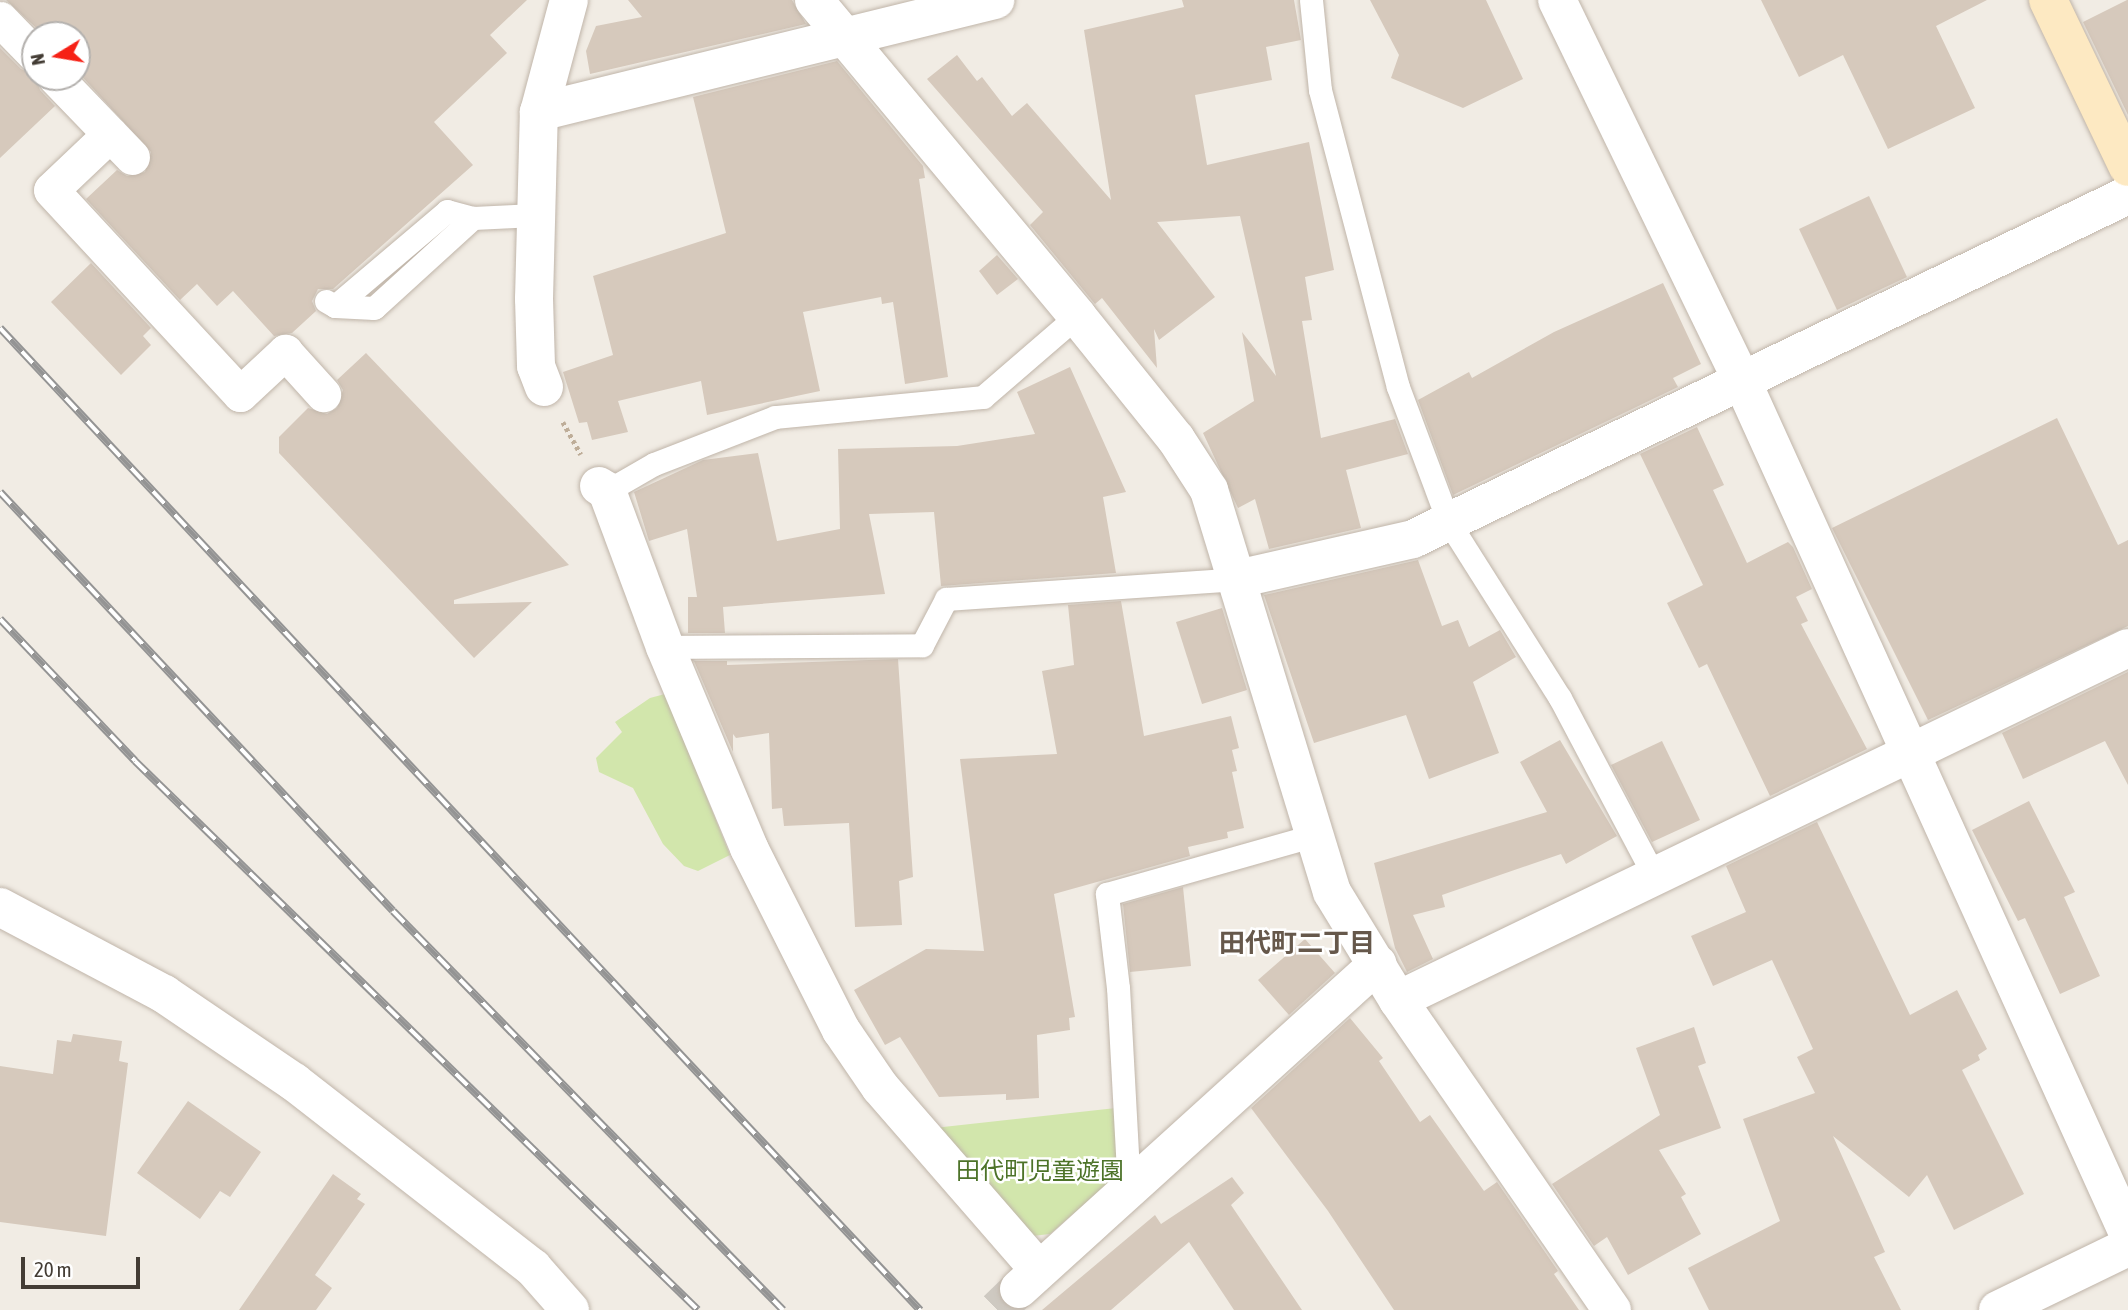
<!DOCTYPE html>
<meta charset="utf-8">
<style>
body{margin:0}
#map{position:relative;width:2128px;height:1310px;overflow:hidden;background:#f1ece4;font-family:"Asap Condensed","Noto Sans JP",sans-serif}
div>[style]{position:absolute}
[style*='--x']{left:calc(var(--x)*1px);top:calc(var(--y)*1px);width:calc(var(--w)*1px);rotate:calc(var(--a)*1deg)}
.green>*{inset:0;background:#d2e6ac}
.building>*{inset:0;background:#d6c9bc}
.minor-tunnel>*{height:38px;margin-top:-19px;transform-origin:0;background:repeating-linear-gradient(90deg,#cec9c1 0 38px,transparent 0 57px)}
.path>*{height:4.5px;margin-top:-2.25px;transform-origin:0;background:repeating-linear-gradient(90deg,#bead98 0 3.5px,transparent 0 7px)}
.roads{filter:drop-shadow(0 0 2px #c0b5a9) drop-shadow(0 0 2px #c0b5a9)}
.service>*{height:23px;margin:-11.5px;padding:0 11.5px;transform-origin:11.5px;border-radius:11.5px;background:#fff}
.pedestrian>*{height:35px;margin:-17.5px;padding:0 17.5px;transform-origin:17.5px;border-radius:17.5px;background:#fff}
.minor>*{height:38px;margin:-19px;padding:0 19px;transform-origin:19px;border-radius:19px;background:#fff}
.secondary>*{height:38px;margin:-19px;padding:0 19px;transform-origin:19px;border-radius:19px;background:#fde9c2}
.rail>*{height:8px;margin-top:-4px;transform-origin:0;background:repeating-linear-gradient(90deg,#fff 0 16px,#949494 0 32px);box-sizing:border-box;border-block:2px solid #949494}
span{translate:-50% -50%;white-space:nowrap;text-align:center;line-height:1.15;-webkit-text-stroke:5px #fff;paint-order:stroke}
.park-label{font-size:24px;color:#4d7329}
.neighbourhood-label{font-size:26px;color:#66584b;font-weight:700}
.north{position:absolute;left:21px;top:21px;width:70px;height:70px;box-sizing:border-box;background:#fff;border:2px solid #b4b1ae;border-radius:50%;rotate:259deg;font-size:19px;font-weight:700;line-height:28px;text-align:center;color:#433c34}
.north::after{content:'';display:block;margin:auto;width:24px;height:32px;background:#f62116;clip-path:polygon(50% 0,100% 100%,50% 72%,0 100%)}
.scale{position:absolute;left:21px;top:1257px;width:119px;height:32px;box-sizing:border-box;border:4px solid #433c34;border-top:0;padding-left:9px;font-size:21px;line-height:24px;white-space:nowrap;color:#433c34;-webkit-text-stroke:5px #fff;paint-order:stroke}
</style>
<div id="map">
<div class="green">
<div style="clip-path:polygon(665px 694px,730px 855px,698px 871px,684px 866px,663px 844px,633px 788px,599px 772px,596px 758px,622px 732px,615px 722px,650px 698px)"></div>
<div style="clip-path:polygon(1116px 1108px,1117px 1176px,1050px 1234px,1023px 1237px,934px 1128px)"></div>
</div>
<div class="building">
<div style="clip-path:polygon(6px 0,527px 0,490px 35px,507px 53px,434px 122px,473px 165px,333px 289px,318px 289px,312px 301px,316px 311px,292px 333px,274px 336px,233px 291px,217px 306px,197px 284px,180px 300px,86px 199px,117px 170px,127px 176px,145px 172px,151px 152px,77px 71px,77px 35px,44px 35px)"></div>
<div style="clip-path:polygon(628px 0,792px 0,806px 24px,590px 74px,586px 51px,596px 26px,642px 17px)"></div>
<div style="clip-path:polygon(1182px 0,1294px 0,1301px 40px,1266px 47px,1272px 80px,1195px 95px,1207px 165px,1309px 142px,1334px 270px,1305px 277px,1312px 320px,1302px 321px,1321px 438px,1395px 419px,1408px 454px,1346px 470px,1361px 528px,1269px 549px,1255px 499px,1238px 508px,1203px 433px,1254px 401px,1242px 332px,1276px 376px,1240px 216px,1157px 222px,1215px 297px,1159px 340px,1154px 329px,1157px 368px,1102px 298px,1095px 304px,1030px 225px,1043px 212px,927px 79px,957px 55px,977px 81px,982px 77px,1012px 116px,1027px 103px,1111px 200px,1084px 30px,1184px 7px)"></div>
<div style="clip-path:polygon(1370px 0,1486px 0,1523px 79px,1463px 108px,1391px 78px,1399px 55px)"></div>
<div style="clip-path:polygon(1761px 0,1987px 0,1936px 26px,1975px 108px,1888px 149px,1843px 55px,1799px 77px)"></div>
<div style="clip-path:polygon(2127px 0,2128px 0,2128px 115px,2083px 22px)"></div>
<div style="clip-path:polygon(0 48px,21px 69px,35px 75px,40px 90px,55px 106px,0 158px)"></div>
<div style="clip-path:polygon(837px 61px,923px 166px,925px 178px,919px 179px,948px 377px,905px 384px,893px 302px,882px 304px,881px 297px,803px 312px,820px 391px,707px 415px,701px 381px,618px 401px,628px 432px,592px 440px,587px 422px,579px 423px,563px 372px,613px 355px,593px 276px,726px 233px,693px 97px)"></div>
<div style="clip-path:polygon(1869px 196px,1907px 277px,1837px 310px,1799px 229px)"></div>
<div style="clip-path:polygon(997px 255px,1018px 279px,997px 295px,979px 271px)"></div>
<div style="clip-path:polygon(91px 263px,151px 328px,143px 336px,151px 345px,121px 375px,51px 302px)"></div>
<div style="clip-path:polygon(1663px 283px,1701px 364px,1673px 378px,1678px 387px,1453px 495px,1418px 400px,1469px 372px,1472px 378px,1554px 332px)"></div>
<div style="clip-path:polygon(366px 353px,569px 565px,454px 600px,454px 604px,532px 602px,474px 658px,279px 453px,279px 437px,308px 408px,327px 414px,337px 408px,343px 390px,337px 380px)"></div>
<div style="clip-path:polygon(1070px 367px,1126px 492px,1103px 497px,1116px 573px,941px 586px,934px 512px,869px 514px,885px 594px,723px 607px,725px 633px,688px 633px,688px 597px,697px 597px,687px 529px,649px 541px,634px 492px,703px 460px,758px 453px,777px 541px,840px 529px,838px 449px,957px 446px,1035px 434px,1017px 392px)"></div>
<div style="clip-path:polygon(2057px 418px,2118px 545px,2128px 540px,2128px 626px,1928px 720px,1832px 528px)"></div>
<div style="clip-path:polygon(1697px 427px,1724px 485px,1713px 490px,1747px 563px,1788px 542px,1793px 547px,1812px 589px,1796px 597px,1808px 621px,1801px 624px,1867px 749px,1770px 796px,1707px 664px,1699px 668px,1667px 603px,1703px 585px,1640px 454px)"></div>
<div style="clip-path:polygon(1418px 560px,1442px 626px,1458px 620px,1469px 647px,1500px 630px,1516px 657px,1473px 682px,1499px 753px,1429px 779px,1406px 715px,1314px 743px,1264px 595px)"></div>
<div style="clip-path:polygon(1121px 601px,1144px 736px,1231px 716px,1239px 748px,1232px 750px,1237px 771px,1232px 772px,1244px 828px,1227px 832px,1228px 838px,1188px 847px,1190px 856px,1054px 894px,1075px 1017px,1069px 1018px,1070px 1030px,1037px 1035px,1039px 1098px,1006px 1100px,1006px 1094px,939px 1097px,900px 1037px,885px 1045px,854px 990px,926px 949px,984px 951px,960px 759px,1057px 754px,1042px 671px,1074px 665px,1068px 605px)"></div>
<div style="clip-path:polygon(1222px 608px,1247px 690px,1202px 704px,1176px 622px)"></div>
<div style="clip-path:polygon(898px 659px,913px 877px,899px 881px,902px 925px,855px 927px,849px 823px,784px 826px,782px 808px,772px 809px,769px 733px,736px 738px,733px 734px,733px 752px,694px 661px,727px 661px,727px 665px)"></div>
<div style="clip-path:polygon(2128px 672px,2128px 785px,2105px 741px,2023px 779px,2002px 733px)"></div>
<div style="clip-path:polygon(1560px 740px,1617px 836px,1566px 864px,1561px 854px,1442px 895px,1445px 907px,1413px 915px,1433px 959px,1407px 972px,1395px 948px,1374px 863px,1547px 812px,1520px 762px)"></div>
<div style="clip-path:polygon(1662px 741px,1700px 820px,1652px 842px,1611px 765px)"></div>
<div style="clip-path:polygon(2029px 801px,2075px 892px,2064px 897px,2100px 976px,2060px 994px,2025px 918px,2018px 921px,1972px 830px)"></div>
<div style="clip-path:polygon(1817px 822px,1910px 1015px,1957px 990px,1987px 1049px,1978px 1055px,1980px 1060px,1962px 1070px,2024px 1194px,1954px 1230px,1927px 1175px,1909px 1197px,1833px 1136px,1885px 1252px,1874px 1257px,1901px 1310px,1709px 1310px,1688px 1268px,1780px 1221px,1743px 1119px,1815px 1093px,1797px 1057px,1813px 1049px,1772px 960px,1713px 986px,1691px 936px,1746px 912px,1726px 866px)"></div>
<div style="clip-path:polygon(1183px 887px,1191px 966px,1130px 972px,1123px 904px)"></div>
<div style="clip-path:polygon(1305px 939px,1335px 973px,1289px 1015px,1258px 980px)"></div>
<div style="clip-path:polygon(1350px 1018px,1383px 1058px,1379px 1061px,1420px 1122px,1430px 1115px,1484px 1191px,1497px 1182px,1558px 1271px,1554px 1274px,1579px 1310px,1394px 1310px,1328px 1211px,1251px 1108px)"></div>
<div style="clip-path:polygon(1694px 1027px,1706px 1063px,1698px 1066px,1721px 1128px,1659px 1150px,1686px 1194px,1681px 1197px,1701px 1234px,1628px 1275px,1607px 1237px,1594px 1246px,1552px 1184px,1660px 1115px,1636px 1048px)"></div>
<div style="clip-path:polygon(73px 1034px,122px 1041px,119px 1061px,128px 1063px,106px 1236px,0 1222px,0 1066px,53px 1074px,57px 1040px,71px 1042px)"></div>
<div style="clip-path:polygon(188px 1101px,261px 1152px,230px 1197px,220px 1191px,200px 1219px,137px 1173px)"></div>
<div style="clip-path:polygon(333px 1174px,361px 1194px,357px 1199px,365px 1204px,315px 1275px,332px 1288px,316px 1310px,239px 1310px)"></div>
<div style="clip-path:polygon(1232px 1177px,1244px 1193px,1231px 1205px,1302px 1310px,1234px 1310px,1189px 1242px,1111px 1310px,1042px 1310px,1155px 1215px,1161px 1224px)"></div>
</div>
<div class="minor-tunnel">
<div style="--x:997;--y:1310;--w:30;--a:-44"></div>
</div>
<div class="path">
<div style="--x:563;--y:422;--w:37;--a:61"></div>
</div>
<div class="roads">
<div class="service">
<div style="--x:1311;--y:0;--w:90;--a:84.3"></div>
<div style="--x:1320;--y:90;--w:307;--a:75.3"></div>
<div style="--x:1398;--y:387;--w:143;--a:69.5"></div>
<div style="--x:1448;--y:521;--w:209;--a:57.7"></div>
<div style="--x:1560;--y:698;--w:199;--a:62.1"></div>
<div style="--x:326;--y:301;--w:10;--a:29"></div>
<div style="--x:335;--y:306;--w:39;--a:3"></div>
<div style="--x:374;--y:308;--w:134;--a:-42.3"></div>
<div style="--x:473;--y:218;--w:62;--a:-2.8"></div>
<div style="--x:335;--y:306;--w:147;--a:-40.3"></div>
<div style="--x:447;--y:211;--w:27;--a:15"></div>
<div style="--x:607;--y:491;--w:54;--a:-29.9"></div>
<div style="--x:654;--y:464;--w:130;--a:-21.2"></div>
<div style="--x:775;--y:417;--w:209;--a:-5.5"></div>
<div style="--x:983;--y:397;--w:124;--a:-40.8"></div>
<div style="--x:665;--y:647;--w:257;--a:-0.4"></div>
<div style="--x:922;--y:645;--w:52;--a:-62.4"></div>
<div style="--x:946;--y:599;--w:292;--a:-3.9"></div>
<div style="--x:1129;--y:1190;--w:202;--a:-93.1"></div>
<div style="--x:1118;--y:988;--w:95;--a:-96.7"></div>
<div style="--x:1107;--y:894;--w:217;--a:-15.8"></div>
</div>
<div class="pedestrian">
<div style="--x:0;--y:19;--w:50;--a:45.8"></div>
<div style="--x:55;--y:77;--w:111;--a:46.1"></div>
<div style="--x:110;--y:134;--w:81;--a:136.5"></div>
<div style="--x:51;--y:190;--w:278;--a:47.2"></div>
<div style="--x:240;--y:394;--w:62;--a:-43"></div>
<div style="--x:285;--y:352;--w:57;--a:47.9"></div>
</div>
<div class="minor">
<div style="--x:814;--y:0;--w:411;--a:50.2"></div>
<div style="--x:1077;--y:316;--w:158;--a:51.2"></div>
<div style="--x:1176;--y:439;--w:61;--a:57.1"></div>
<div style="--x:1209;--y:490;--w:420;--a:73"></div>
<div style="--x:1332;--y:892;--w:127;--a:58.6"></div>
<div style="--x:1398;--y:1000;--w:377;--a:55.4"></div>
<div style="--x:1557;--y:0;--w:424;--a:64.1"></div>
<div style="--x:1742;--y:381;--w:935;--a:65.63"></div>
<div style="--x:539;--y:112;--w:116;--a:-75"></div>
<div style="--x:544;--y:387;--w:22;--a:-111"></div>
<div style="--x:536;--y:366;--w:67;--a:-91.7"></div>
<div style="--x:534;--y:299;--w:187;--a:-88.5"></div>
<div style="--x:539;--y:112;--w:470;--a:-13.8"></div>
<div style="--x:599;--y:486;--w:9;--a:32"></div>
<div style="--x:607;--y:491;--w:166;--a:69.6"></div>
<div style="--x:665;--y:647;--w:218;--a:67.3"></div>
<div style="--x:749;--y:848;--w:204;--a:63.2"></div>
<div style="--x:841;--y:1030;--w:69;--a:55.6"></div>
<div style="--x:880;--y:1087;--w:242;--a:49"></div>
<div style="--x:1237;--y:579;--w:180;--a:-12.8"></div>
<div style="--x:1413;--y:539;--w:793;--a:-25.69"></div>
<div style="--x:0;--y:907;--w:186;--a:27.9"></div>
<div style="--x:164;--y:994;--w:157;--a:34.1"></div>
<div style="--x:294;--y:1082;--w:303;--a:37.9"></div>
<div style="--x:533;--y:1268;--w:56;--a:48.6"></div>
<div style="--x:1398;--y:1000;--w:810;--a:-25.74"></div>
<div style="--x:1019;--y:1289;--w:484;--a:-42.2"></div>
<div style="--x:1998;--y:1310;--w:144;--a:-25.9"></div>
</div>
<div class="secondary">
<div style="--x:2048;--y:0;--w:185;--a:64.4"></div>
</div>
</div>
<div class="rail">
<div style="--x:0;--y:328;--w:1346;--a:46.87"></div>
<div style="--x:0;--y:492;--w:574;--a:46.83"></div>
<div style="--x:393;--y:911;--w:558;--a:45.65"></div>
<div style="--x:0;--y:619;--w:196;--a:46.4"></div>
<div style="--x:135;--y:761;--w:786;--a:44.28"></div>
</div>
<div class="park-label">
<span style="left:1040px;top:1171px">田代町児童遊園</span>
</div>
<div class="neighbourhood-label">
<span style="left:1297px;top:944px">田代町二丁目</span>
</div>
<div class="north">N</div>
<div class="scale">20 m</div>
</div>
